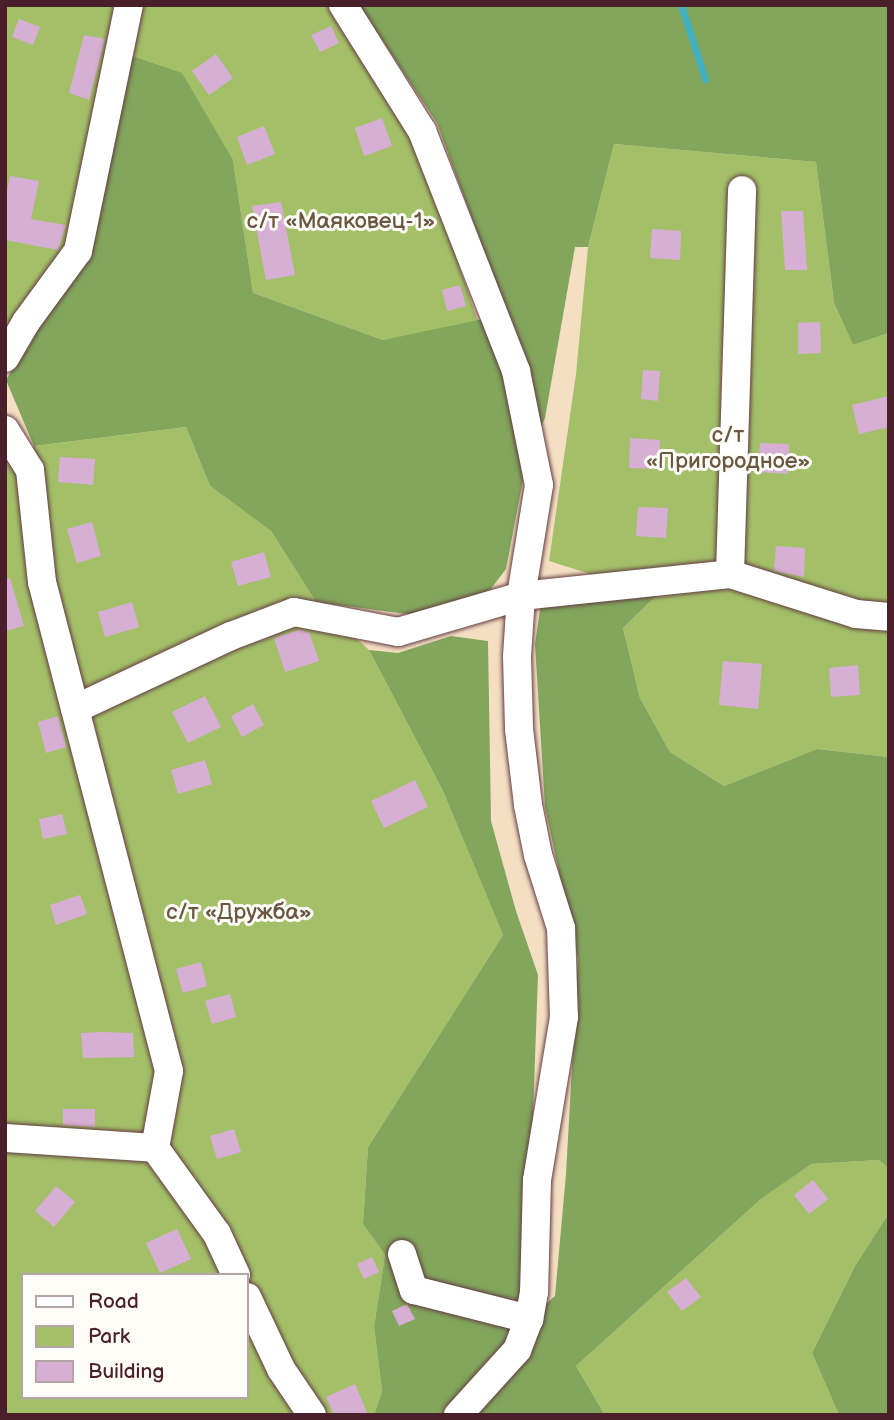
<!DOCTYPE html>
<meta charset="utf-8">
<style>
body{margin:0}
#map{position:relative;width:894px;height:1420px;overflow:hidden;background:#f5dfc3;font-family:"Balsamiq Sans",sans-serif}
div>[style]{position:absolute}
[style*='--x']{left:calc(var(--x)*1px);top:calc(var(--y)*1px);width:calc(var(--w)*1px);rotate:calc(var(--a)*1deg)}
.green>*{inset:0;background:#a3c068}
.forest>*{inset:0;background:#82a65c}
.stream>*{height:7px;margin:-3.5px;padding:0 3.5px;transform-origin:3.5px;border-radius:3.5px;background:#43b0c1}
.building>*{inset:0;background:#d7afd4}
.roads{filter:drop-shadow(0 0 2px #643c42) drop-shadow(0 0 2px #643c42)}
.minor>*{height:28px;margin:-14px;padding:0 14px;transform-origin:14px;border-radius:14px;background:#fff}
span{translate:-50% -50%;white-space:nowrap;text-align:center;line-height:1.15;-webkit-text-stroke:6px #fdfcf7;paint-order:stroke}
.park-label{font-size:23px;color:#695740}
.frame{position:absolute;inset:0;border:7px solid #4a1f2b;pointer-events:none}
.legend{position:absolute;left:21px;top:1273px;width:228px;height:126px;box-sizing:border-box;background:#fdfcf7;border:2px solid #b5a4a5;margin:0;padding:9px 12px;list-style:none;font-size:21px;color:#4a1f2b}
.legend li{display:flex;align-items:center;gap:14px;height:35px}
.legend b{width:35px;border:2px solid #b5a4a5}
</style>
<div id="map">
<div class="green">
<div style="clip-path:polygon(5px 5px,331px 5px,416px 137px,478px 322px,383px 340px,253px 293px,233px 160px,72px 254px,5px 341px)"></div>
<div style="clip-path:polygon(614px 144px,816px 162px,834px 303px,853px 345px,889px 333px,889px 757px,817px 749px,724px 786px,670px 752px,640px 698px,623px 628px,657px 595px,549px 561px,576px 374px,588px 247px)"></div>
<div style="clip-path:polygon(evenodd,186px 427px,210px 486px,271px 531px,316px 602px,369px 650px,443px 791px,503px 935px,368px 1147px,363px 1224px,385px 1255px,374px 1327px,382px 1391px,374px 1415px,5px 1415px,5px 446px,13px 455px,34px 446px,186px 427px,23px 1275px,247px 1275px,247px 1397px,23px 1397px,23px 1275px)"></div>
<div style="clip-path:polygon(880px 1160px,889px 1168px,889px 1213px,855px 1266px,812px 1353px,839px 1415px,605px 1415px,576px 1366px,761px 1199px,810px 1164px)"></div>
</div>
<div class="forest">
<div style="clip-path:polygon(359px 5px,889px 5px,889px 333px,853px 345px,834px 303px,816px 162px,614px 144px,588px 247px,575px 247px,545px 418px,527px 459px,506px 569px,490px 590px,414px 615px,316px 602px,271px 531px,210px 486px,186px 427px,34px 446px,6px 380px,36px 329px,91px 256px,129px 55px,182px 73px,233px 160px,253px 293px,383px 340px,507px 314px,437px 123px)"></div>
<div style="clip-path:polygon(657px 595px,623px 628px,640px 698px,670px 752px,724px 786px,817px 749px,889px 757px,889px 1168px,879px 1160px,811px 1164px,761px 1199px,576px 1366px,605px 1415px,374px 1415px,382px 1391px,374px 1327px,385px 1255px,363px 1224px,368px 1147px,503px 935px,443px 791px,369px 650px,398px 653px,451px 636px,488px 641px,491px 821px,516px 911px,538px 975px,533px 1115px,541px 1308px,555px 1296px,566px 1174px,578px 959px,545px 807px,535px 644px,541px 603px)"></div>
<div style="clip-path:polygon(889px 1213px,889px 1415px,839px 1415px,812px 1353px,855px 1266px)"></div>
</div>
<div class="stream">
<div style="--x:681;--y:5;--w:78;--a:72"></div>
</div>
<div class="building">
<div style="clip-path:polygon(19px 19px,40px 27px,33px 45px,12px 37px)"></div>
<div style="clip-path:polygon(331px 26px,339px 43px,320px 52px,311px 35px)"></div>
<div style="clip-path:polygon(84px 35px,105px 39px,89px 100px,69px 93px)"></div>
<div style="clip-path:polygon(216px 54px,233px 78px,209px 95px,192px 71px)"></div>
<div style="clip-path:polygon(382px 118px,392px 146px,364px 156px,355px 128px)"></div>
<div style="clip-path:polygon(264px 126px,275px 154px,247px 165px,237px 137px)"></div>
<div style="clip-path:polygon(10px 176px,39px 181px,31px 219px,66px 225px,58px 250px,5px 240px,5px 201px)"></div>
<div style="clip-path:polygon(281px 202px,295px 275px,266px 280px,252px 206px)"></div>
<div style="clip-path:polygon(781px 211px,803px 211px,807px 270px,785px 270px)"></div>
<div style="clip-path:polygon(652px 229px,681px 231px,680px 260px,650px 258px)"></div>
<div style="clip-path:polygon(460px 285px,466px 306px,447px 311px,442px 290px)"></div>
<div style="clip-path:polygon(820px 322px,821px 353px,798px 354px,798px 323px)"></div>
<div style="clip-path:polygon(643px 370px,660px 371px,658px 401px,641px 399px)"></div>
<div style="clip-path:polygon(889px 396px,889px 427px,859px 434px,852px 405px)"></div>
<div style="clip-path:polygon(630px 438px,660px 440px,658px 469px,629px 468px)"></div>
<div style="clip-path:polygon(760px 443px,789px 444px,788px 474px,758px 472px)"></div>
<div style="clip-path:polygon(60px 457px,95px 459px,93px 485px,58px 482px)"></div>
<div style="clip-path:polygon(638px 507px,668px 508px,666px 538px,636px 536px)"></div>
<div style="clip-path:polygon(92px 522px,101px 556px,77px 563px,67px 529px)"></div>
<div style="clip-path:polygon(776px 546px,805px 548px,804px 577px,774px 571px)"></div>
<div style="clip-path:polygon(264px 552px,271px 577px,238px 586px,231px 562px)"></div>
<div style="clip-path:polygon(10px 578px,24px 626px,5px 631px,5px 579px)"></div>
<div style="clip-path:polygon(132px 602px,139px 627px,105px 637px,98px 612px)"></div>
<div style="clip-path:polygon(299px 630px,309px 632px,319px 661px,285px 672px,274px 638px)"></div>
<div style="clip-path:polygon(723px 661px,762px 664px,758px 709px,719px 705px)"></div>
<div style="clip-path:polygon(858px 665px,860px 695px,831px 697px,829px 668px)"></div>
<div style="clip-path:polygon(205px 696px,221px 727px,188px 743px,172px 712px)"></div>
<div style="clip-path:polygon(253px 704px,264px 725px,242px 737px,231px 716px)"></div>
<div style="clip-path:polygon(58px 716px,66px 747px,46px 753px,38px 722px)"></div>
<div style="clip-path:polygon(205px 760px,212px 784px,178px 794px,171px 770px)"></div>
<div style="clip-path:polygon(415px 780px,428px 807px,384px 828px,371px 801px)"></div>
<div style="clip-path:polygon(62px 814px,67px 834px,43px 839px,39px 819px)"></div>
<div style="clip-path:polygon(80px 895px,87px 914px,56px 925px,50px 905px)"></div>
<div style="clip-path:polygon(201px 962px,207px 986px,183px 993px,176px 969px)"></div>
<div style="clip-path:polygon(230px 994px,236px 1017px,212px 1024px,205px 1001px)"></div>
<div style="clip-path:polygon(102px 1032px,133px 1033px,134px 1057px,83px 1058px,81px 1033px)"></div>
<div style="clip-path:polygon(63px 1109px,95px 1109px,95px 1127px,63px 1125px)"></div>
<div style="clip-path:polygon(234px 1129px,241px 1152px,217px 1159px,210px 1136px)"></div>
<div style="clip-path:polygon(813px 1180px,828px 1199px,809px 1214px,794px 1195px)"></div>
<div style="clip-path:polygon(56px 1186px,75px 1202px,54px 1227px,35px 1211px)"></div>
<div style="clip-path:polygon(177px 1229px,191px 1259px,160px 1273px,146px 1243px)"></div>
<div style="clip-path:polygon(372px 1257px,379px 1272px,364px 1279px,357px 1264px)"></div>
<div style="clip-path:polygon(686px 1278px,701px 1297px,682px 1311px,667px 1292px)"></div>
<div style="clip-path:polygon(407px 1304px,415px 1319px,399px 1326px,392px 1311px)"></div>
<div style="clip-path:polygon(355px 1384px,368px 1415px,334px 1415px,326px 1397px)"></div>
</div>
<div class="roads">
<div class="minor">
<div style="--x:343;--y:5;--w:149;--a:57.9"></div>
<div style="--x:422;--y:131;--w:258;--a:68.6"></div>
<div style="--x:516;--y:371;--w:116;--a:78.6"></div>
<div style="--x:539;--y:485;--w:112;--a:99.2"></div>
<div style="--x:521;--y:596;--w:60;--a:93.8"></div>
<div style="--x:517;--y:656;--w:73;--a:88.4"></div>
<div style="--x:519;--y:729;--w:77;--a:83.2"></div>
<div style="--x:528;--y:805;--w:51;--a:78.7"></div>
<div style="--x:538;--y:855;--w:77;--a:72.5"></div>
<div style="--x:561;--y:928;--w:89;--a:88.1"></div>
<div style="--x:564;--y:1017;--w:165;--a:99.4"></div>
<div style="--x:537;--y:1180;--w:112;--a:91.5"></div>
<div style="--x:534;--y:1292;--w:27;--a:100"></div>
<div style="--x:529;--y:1319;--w:33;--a:111"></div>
<div style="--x:517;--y:1350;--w:88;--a:132.2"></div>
<div style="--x:5;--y:358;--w:42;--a:-59.7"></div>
<div style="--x:26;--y:322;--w:88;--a:-53.8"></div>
<div style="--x:78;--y:251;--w:251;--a:-78.3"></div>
<div style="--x:5;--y:430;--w:47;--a:58"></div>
<div style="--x:30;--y:470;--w:113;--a:83.9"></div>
<div style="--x:42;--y:582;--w:505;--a:75.44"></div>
<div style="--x:169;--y:1071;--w:78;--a:100.3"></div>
<div style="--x:155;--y:1148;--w:106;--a:54.2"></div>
<div style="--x:217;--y:1234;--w:45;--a:65.1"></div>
<div style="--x:730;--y:574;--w:384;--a:-88.2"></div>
<div style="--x:75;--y:709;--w:172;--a:-25.1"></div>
<div style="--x:231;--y:636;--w:67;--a:-20.9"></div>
<div style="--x:294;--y:612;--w:106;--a:10.9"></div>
<div style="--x:398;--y:632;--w:128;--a:-16.3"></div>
<div style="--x:521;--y:596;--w:210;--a:-6"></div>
<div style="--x:730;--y:574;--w:132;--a:17.6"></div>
<div style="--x:856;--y:614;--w:33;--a:5"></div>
<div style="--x:5;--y:1138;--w:150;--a:3.8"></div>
<div style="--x:402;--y:1254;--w:38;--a:72"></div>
<div style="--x:414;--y:1290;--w:119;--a:14.2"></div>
<div style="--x:247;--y:1297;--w:80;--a:64.7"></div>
<div style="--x:281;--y:1369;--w:55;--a:56"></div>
</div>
</div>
<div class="park-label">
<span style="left:341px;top:221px">с/т «Маяковец-1»</span>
<span style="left:728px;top:448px">с/т<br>«Пригородное»</span>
<span style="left:239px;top:912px">с/т «Дружба»</span>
</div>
<div class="frame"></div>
<ul class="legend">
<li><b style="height:9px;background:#fff"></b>Road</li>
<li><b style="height:19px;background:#a3c068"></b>Park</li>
<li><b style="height:19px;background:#d7afd4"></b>Building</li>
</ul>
</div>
